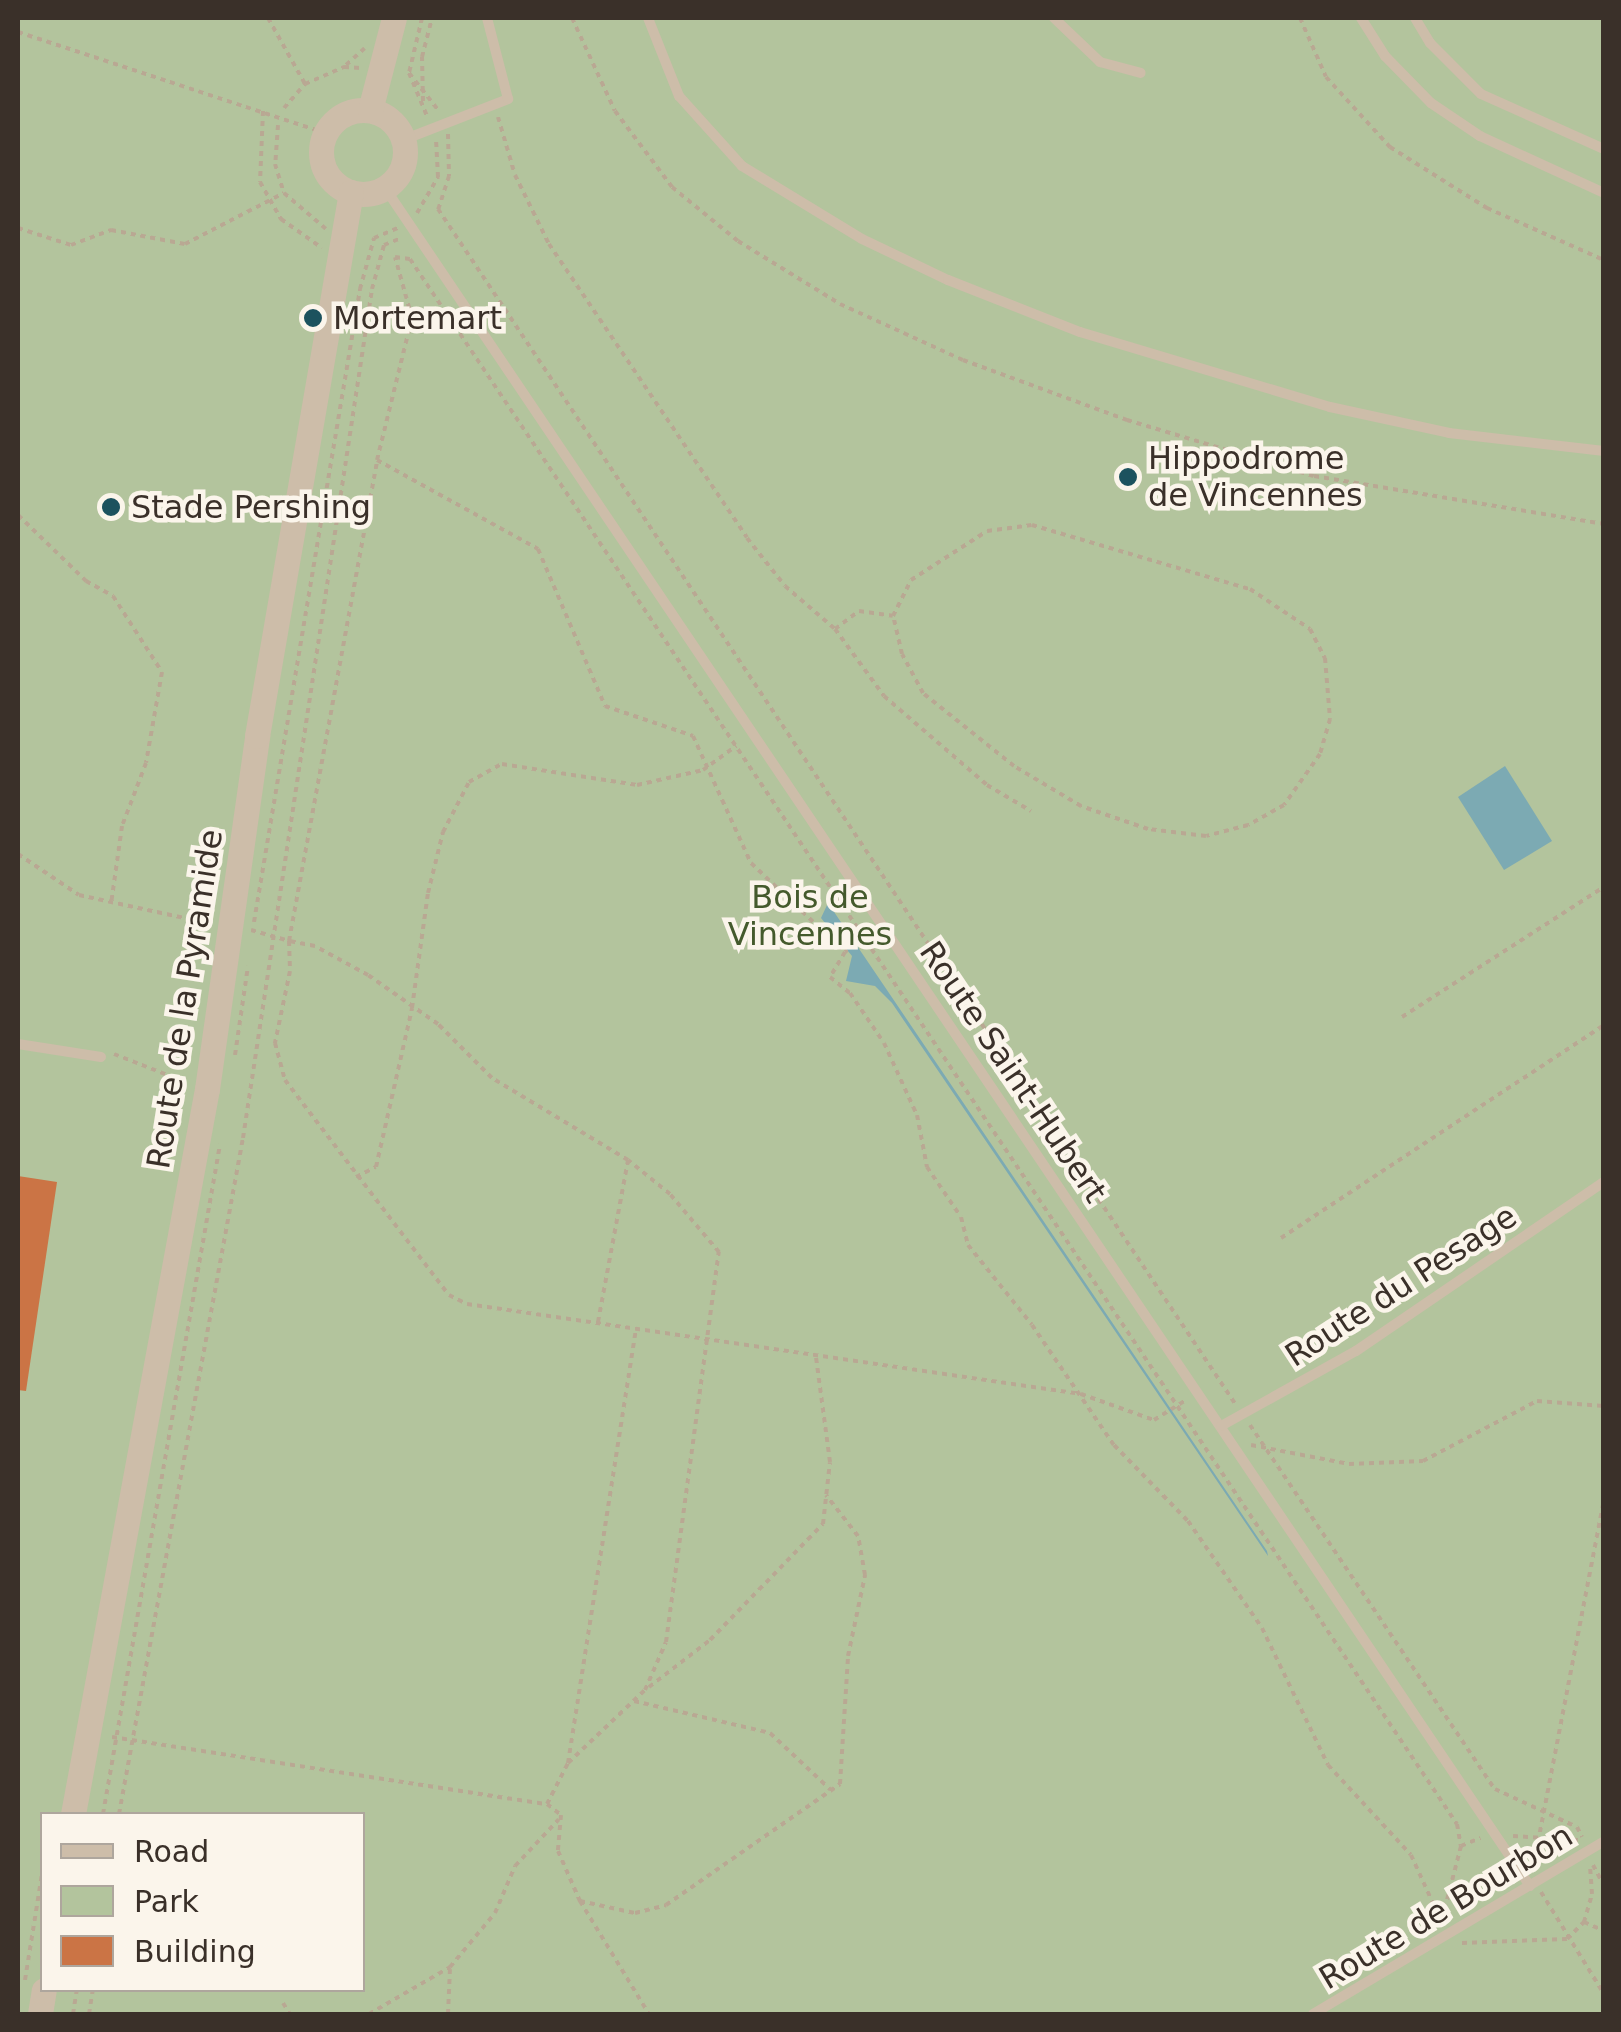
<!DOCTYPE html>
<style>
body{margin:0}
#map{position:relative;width:1621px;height:2032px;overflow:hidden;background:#f4ecde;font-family:"DejaVu Sans",sans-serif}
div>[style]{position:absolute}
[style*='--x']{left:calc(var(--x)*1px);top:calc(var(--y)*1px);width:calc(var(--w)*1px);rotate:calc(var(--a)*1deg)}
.green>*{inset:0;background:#b3c49d}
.water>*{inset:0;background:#7caab3}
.building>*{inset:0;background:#cb7445}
.path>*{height:4px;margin-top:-2px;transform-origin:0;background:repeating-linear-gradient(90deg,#b9a893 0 5px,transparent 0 10px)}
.service>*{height:10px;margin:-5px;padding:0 5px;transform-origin:5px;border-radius:5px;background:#cdbda9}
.tertiary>*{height:25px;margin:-12.5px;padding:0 12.5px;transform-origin:12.5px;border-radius:12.5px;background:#cdbda9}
.tertiary>.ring{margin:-12.5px;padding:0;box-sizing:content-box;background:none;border:25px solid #cdbda9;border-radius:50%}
.dots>*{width:28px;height:28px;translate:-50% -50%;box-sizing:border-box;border:5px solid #fbf5eb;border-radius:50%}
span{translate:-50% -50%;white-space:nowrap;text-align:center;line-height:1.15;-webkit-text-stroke:9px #fbf5eb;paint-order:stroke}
.poi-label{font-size:32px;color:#3a3029}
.left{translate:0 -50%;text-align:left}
.park-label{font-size:32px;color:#445a2c}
.street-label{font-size:32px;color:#3a3029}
.frame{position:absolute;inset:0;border:20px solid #3a3029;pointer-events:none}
.legend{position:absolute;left:40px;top:1812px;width:325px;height:180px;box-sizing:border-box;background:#fbf5eb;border:2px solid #aea69d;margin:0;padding:12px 18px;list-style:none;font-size:30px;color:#3a3029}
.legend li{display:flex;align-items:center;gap:20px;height:50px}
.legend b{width:50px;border:2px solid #aea69d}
</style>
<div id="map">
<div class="green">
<div style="clip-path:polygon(evenodd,18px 18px,1603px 18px,1603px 2014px,18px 2014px,18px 18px,42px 1814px,362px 1814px,362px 1990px,42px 1990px,42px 1814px)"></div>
</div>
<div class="water">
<div style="clip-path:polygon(1505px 766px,1552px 841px,1504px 870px,1458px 797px)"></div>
<div style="clip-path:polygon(828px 903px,1267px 1551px,1268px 1556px,892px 1003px,875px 986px,846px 981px,852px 956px,821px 918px)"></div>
</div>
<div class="building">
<div style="clip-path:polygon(18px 1176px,57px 1182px,26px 1391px,18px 1390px)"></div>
</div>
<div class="path">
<div style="--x:268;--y:18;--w:76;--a:60.7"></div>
<div style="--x:422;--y:18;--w:57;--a:103.3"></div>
<div style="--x:409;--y:73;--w:47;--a:67.3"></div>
<div style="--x:572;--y:18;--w:102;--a:65.2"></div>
<div style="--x:615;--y:111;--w:95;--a:53.1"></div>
<div style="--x:672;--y:187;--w:85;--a:39.3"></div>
<div style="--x:738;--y:241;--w:120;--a:31.7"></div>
<div style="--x:840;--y:304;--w:135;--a:24.5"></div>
<div style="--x:963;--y:360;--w:175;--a:20.1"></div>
<div style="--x:1127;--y:420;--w:195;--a:16.7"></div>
<div style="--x:1314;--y:476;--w:294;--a:9.4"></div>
<div style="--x:1300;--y:18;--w:64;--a:66.2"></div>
<div style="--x:1326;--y:77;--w:95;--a:47.6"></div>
<div style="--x:1390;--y:147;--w:115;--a:32.2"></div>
<div style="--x:1487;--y:208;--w:128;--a:24"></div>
<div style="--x:18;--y:32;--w:323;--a:18.2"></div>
<div style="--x:346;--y:65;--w:25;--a:-42"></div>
<div style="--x:409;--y:73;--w:48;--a:51.7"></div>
<div style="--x:423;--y:101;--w:44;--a:-91.3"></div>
<div style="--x:422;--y:57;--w:40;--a:-75.6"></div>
<div style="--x:284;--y:108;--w:32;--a:-49"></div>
<div style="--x:305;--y:84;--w:43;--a:-23.6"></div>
<div style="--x:344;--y:67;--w:17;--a:3"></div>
<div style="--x:263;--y:111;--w:71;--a:92.4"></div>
<div style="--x:260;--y:182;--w:43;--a:60.4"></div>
<div style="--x:281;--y:219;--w:50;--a:35.3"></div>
<div style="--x:498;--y:117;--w:60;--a:73.7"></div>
<div style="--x:515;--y:175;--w:77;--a:63.8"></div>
<div style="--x:549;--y:244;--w:354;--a:56"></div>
<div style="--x:747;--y:538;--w:61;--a:51.6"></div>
<div style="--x:785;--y:586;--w:66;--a:40.7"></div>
<div style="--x:835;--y:629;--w:83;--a:53.8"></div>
<div style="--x:884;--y:696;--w:136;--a:40.8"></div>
<div style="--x:987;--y:785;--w:51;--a:30.6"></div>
<div style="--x:278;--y:125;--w:39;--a:94"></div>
<div style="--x:275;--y:164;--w:30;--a:73"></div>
<div style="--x:284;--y:193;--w:55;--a:40.6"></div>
<div style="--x:448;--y:134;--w:42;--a:88.6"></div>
<div style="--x:449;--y:176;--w:35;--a:108"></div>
<div style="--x:438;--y:209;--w:1438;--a:56.29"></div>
<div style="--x:417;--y:213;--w:42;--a:-59.7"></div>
<div style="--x:438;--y:177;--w:38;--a:-93"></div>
<div style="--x:18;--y:228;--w:56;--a:17.8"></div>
<div style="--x:71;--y:245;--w:43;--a:-20.6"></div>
<div style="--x:111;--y:230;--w:75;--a:10.7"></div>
<div style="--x:185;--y:244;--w:111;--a:-27.3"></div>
<div style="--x:377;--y:460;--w:184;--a:28.9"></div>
<div style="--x:538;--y:549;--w:171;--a:66.9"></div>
<div style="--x:605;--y:706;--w:93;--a:18.8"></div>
<div style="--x:693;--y:736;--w:140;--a:65.5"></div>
<div style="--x:751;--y:863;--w:128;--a:43.4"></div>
<div style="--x:18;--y:515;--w:95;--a:44.1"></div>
<div style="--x:86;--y:581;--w:31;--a:29"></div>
<div style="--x:113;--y:596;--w:90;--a:57.2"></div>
<div style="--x:162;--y:672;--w:92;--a:100"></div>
<div style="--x:146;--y:763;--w:67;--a:110.9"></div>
<div style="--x:122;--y:826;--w:79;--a:98"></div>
<div style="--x:1032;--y:525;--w:227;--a:16.4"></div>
<div style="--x:1250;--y:589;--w:72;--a:33.7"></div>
<div style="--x:1310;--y:629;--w:33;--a:63"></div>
<div style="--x:1325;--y:658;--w:61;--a:85.3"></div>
<div style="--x:1330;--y:719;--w:36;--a:106"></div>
<div style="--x:1320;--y:754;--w:62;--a:125.2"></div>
<div style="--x:1284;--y:805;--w:41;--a:150.9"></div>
<div style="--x:1248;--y:825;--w:43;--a:165.3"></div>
<div style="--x:1206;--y:836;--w:58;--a:-173.1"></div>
<div style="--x:1148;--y:829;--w:71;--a:-161.1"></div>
<div style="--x:1081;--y:806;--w:78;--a:-149.2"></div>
<div style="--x:1014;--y:766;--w:117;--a:-141.3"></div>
<div style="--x:923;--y:693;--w:44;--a:-118.3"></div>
<div style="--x:902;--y:654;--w:39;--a:-103"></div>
<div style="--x:893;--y:616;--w:40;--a:-63.4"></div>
<div style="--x:911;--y:580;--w:90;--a:-32.8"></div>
<div style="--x:987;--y:531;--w:45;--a:-7.6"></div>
<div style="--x:835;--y:629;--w:30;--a:-37"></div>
<div style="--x:859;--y:611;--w:34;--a:8"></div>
<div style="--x:18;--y:854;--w:73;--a:33.9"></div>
<div style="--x:79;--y:895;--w:136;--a:12.3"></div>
<div style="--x:254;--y:922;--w:642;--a:-80.49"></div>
<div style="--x:360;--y:289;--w:53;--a:-74.6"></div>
<div style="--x:374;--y:238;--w:26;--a:-23"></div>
<div style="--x:251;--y:930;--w:40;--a:16"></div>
<div style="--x:289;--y:941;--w:30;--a:88"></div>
<div style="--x:290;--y:971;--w:74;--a:101.8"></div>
<div style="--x:275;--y:1043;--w:38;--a:75"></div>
<div style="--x:285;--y:1080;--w:270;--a:52.7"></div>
<div style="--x:449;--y:1295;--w:20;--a:27"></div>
<div style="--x:467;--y:1304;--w:621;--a:8.34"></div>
<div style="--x:1081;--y:1394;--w:77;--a:19.6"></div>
<div style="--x:1154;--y:1420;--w:38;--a:-32"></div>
<div style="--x:864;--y:939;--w:23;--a:146"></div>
<div style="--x:845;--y:952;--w:29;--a:121"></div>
<div style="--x:830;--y:977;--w:26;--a:39"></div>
<div style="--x:850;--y:993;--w:60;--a:55.8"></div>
<div style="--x:884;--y:1043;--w:79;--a:65.4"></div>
<div style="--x:917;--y:1115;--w:53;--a:79.1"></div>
<div style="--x:927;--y:1167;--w:60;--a:55.8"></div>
<div style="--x:961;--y:1217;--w:29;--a:76"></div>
<div style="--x:968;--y:1245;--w:102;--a:51.3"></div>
<div style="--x:1032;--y:1325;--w:145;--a:55.7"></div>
<div style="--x:1114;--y:1445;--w:106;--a:45.8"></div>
<div style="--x:1188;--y:1521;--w:130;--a:55.3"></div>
<div style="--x:1262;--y:1628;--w:152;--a:64.3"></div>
<div style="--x:1328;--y:1765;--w:122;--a:47.3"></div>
<div style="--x:1411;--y:1855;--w:75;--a:65.5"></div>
<div style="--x:1402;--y:1017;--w:240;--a:-32.8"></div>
<div style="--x:114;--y:1054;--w:79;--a:21.4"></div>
<div style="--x:235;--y:1055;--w:90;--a:-81.7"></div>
<div style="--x:356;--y:1177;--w:22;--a:-27"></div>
<div style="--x:376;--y:1167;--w:163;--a:-77.2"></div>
<div style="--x:412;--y:1008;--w:116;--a:-82.1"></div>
<div style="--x:428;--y:893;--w:63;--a:-76.2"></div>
<div style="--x:443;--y:832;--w:56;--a:-62.5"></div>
<div style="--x:469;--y:782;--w:38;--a:-29"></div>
<div style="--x:502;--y:764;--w:137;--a:8.8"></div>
<div style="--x:637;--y:785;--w:68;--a:-12.8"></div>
<div style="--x:703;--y:770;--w:41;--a:-36"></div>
<div style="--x:1281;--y:1238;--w:387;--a:-33.4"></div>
<div style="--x:598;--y:1322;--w:165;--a:-79.5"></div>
<div style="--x:1250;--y:1425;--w:439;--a:56.1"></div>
<div style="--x:1495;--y:1789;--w:90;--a:24.9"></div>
<div style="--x:1577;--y:1827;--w:11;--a:63"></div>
<div style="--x:1251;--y:1445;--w:100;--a:11"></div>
<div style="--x:1349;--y:1464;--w:74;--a:-2.3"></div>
<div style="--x:1423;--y:1461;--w:129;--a:-27.8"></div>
<div style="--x:1537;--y:1401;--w:67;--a:4.3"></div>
<div style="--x:18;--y:1447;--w:3;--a:90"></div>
<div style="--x:649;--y:1687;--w:77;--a:-37.6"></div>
<div style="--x:710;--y:1640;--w:162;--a:-45.8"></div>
<div style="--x:823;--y:1524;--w:62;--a:-83.6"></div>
<div style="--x:830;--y:1462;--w:106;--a:-97.6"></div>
<div style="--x:634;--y:1701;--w:140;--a:13.2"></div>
<div style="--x:770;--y:1733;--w:83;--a:43.1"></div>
<div style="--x:112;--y:1737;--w:440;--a:8.8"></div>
<div style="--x:547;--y:1804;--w:18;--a:38"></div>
<div style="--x:561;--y:1815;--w:36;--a:95"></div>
<div style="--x:558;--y:1851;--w:55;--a:66.3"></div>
<div style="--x:580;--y:1901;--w:56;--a:12.3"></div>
<div style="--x:635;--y:1913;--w:32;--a:-14"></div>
<div style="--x:666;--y:1905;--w:212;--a:-34.8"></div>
<div style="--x:840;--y:1784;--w:128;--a:-86.4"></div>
<div style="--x:848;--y:1656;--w:83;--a:-78.1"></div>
<div style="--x:865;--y:1575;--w:40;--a:-100"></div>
<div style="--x:858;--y:1536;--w:52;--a:-128"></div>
<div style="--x:568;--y:1763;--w:106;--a:-43.5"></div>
<div style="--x:645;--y:1690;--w:52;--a:-66.4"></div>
<div style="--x:666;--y:1642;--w:394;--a:-82.3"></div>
<div style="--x:719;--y:1252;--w:76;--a:-130.2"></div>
<div style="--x:670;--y:1194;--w:54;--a:-141"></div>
<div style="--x:628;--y:1160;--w:159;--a:-148.9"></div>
<div style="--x:492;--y:1078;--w:76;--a:-135"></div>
<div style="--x:438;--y:1024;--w:85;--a:-145"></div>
<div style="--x:368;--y:975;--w:60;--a:-151.3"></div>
<div style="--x:315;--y:946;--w:26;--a:-169"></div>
<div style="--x:289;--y:941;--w:489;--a:-79.6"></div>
<div style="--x:377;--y:460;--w:146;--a:-76.2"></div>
<div style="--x:412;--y:318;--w:63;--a:-105.6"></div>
<div style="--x:395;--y:257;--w:15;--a:8"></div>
<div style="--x:410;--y:259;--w:1883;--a:56.22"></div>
<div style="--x:1457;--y:1824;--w:22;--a:80"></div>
<div style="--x:1461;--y:1846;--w:60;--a:104.5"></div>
<div style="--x:1446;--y:1904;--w:12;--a:138"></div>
<div style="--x:547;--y:1804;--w:46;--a:-62.9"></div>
<div style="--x:568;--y:1763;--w:437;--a:-81.1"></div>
<div style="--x:103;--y:1814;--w:680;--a:-80.09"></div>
<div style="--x:119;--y:1814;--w:687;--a:-79.61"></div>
<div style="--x:243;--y:1138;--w:859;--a:-81.36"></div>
<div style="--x:372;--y:289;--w:46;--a:-74.7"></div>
<div style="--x:384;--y:245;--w:18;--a:-22"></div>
<div style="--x:1513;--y:1836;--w:65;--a:3.5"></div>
<div style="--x:1538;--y:1842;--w:349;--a:-79.1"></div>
<div style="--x:1461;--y:1846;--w:21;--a:-23"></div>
<div style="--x:1593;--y:1865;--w:24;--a:62"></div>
<div style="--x:1541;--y:1892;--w:120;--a:58.3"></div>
<div style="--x:580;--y:1901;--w:132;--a:58.6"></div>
<div style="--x:1584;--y:1922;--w:22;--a:24"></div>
<div style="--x:1462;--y:1943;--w:105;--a:-2.2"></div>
<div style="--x:1567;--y:1939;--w:24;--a:-45"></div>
<div style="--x:1584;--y:1922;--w:29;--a:-74"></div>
<div style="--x:1592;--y:1894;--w:27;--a:-94"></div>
<div style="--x:25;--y:1980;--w:107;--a:-80.9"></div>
<div style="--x:283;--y:2003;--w:13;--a:58"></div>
<div style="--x:73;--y:2014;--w:24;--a:-81"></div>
<div style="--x:89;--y:2014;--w:24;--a:-81"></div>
<div style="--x:369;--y:2014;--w:94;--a:-30.1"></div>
<div style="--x:450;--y:1967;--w:70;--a:-50.2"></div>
<div style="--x:495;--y:1913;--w:51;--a:-66.9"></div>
<div style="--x:515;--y:1866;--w:64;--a:-46.9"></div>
<div style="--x:448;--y:2014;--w:45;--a:-87.5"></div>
</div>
<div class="service">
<div style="--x:648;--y:18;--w:84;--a:68.3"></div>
<div style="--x:679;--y:96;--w:94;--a:48"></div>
<div style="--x:742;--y:166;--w:140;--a:31.3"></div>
<div style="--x:862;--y:239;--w:95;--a:25.5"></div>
<div style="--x:948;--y:280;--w:142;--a:21.5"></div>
<div style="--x:1080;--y:332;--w:261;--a:16.7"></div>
<div style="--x:1330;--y:407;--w:122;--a:12.3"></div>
<div style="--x:1449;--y:433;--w:156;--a:6.6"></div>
<div style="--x:1054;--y:18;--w:64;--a:43.7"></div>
<div style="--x:1100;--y:62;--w:42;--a:15"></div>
<div style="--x:1361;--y:18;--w:45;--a:57.7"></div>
<div style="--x:1385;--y:56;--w:66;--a:45.6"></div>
<div style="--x:1431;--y:103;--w:59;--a:34"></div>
<div style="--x:1480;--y:136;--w:136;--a:24.7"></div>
<div style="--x:1415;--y:18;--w:29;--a:59"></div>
<div style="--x:1430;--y:43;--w:72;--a:45"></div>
<div style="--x:1481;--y:94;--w:135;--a:24.1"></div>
<div style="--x:403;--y:140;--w:113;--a:-21.3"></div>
<div style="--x:508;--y:99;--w:84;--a:-104.5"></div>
<div style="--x:385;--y:188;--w:2048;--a:56.01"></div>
<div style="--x:18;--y:1044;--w:84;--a:8.9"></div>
<div style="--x:1221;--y:1426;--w:154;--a:-29.1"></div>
<div style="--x:1356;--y:1351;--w:300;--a:-34.3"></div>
<div style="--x:1313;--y:2014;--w:339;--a:-30.7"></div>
</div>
<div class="tertiary">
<div class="ring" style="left:321px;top:110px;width:59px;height:59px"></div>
<div style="--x:370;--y:110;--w:95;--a:-75.4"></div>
<div style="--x:73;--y:1814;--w:737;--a:-79.53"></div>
<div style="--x:207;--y:1089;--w:357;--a:-81.9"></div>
<div style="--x:257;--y:736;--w:552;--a:-80.2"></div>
<div style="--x:40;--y:2014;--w:24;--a:-81"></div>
</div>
<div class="dots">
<div style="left:313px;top:318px;background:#1c525e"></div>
<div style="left:1128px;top:477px;background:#1c525e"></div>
<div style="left:111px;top:507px;background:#1c525e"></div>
</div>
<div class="poi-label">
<span class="left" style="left:333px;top:318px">Mortemart</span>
<span class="left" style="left:1148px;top:477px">Hippodrome<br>de Vincennes</span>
<span class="left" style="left:131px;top:507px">Stade Pershing</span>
</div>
<div class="park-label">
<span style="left:810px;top:916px">Bois de<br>Vincennes</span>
</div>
<div class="street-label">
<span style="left:185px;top:999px;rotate:-81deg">Route de la Pyramide</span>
<span style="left:1013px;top:1072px;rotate:56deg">Route Saint-Hubert</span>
<span style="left:1401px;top:1286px;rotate:-33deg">Route du Pesage</span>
<span style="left:1446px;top:1907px;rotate:-31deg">Route de Bourbon</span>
</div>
<div class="frame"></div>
<ul class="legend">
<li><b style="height:12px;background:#cdbda9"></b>Road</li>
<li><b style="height:28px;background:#b3c49d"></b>Park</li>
<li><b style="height:28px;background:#cb7445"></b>Building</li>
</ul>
</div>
